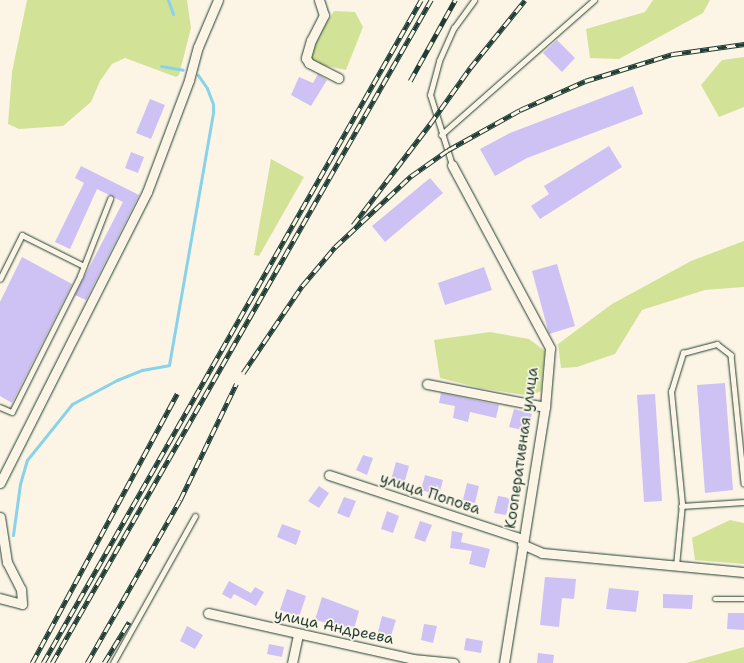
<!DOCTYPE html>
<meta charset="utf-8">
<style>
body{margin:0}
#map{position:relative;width:744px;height:663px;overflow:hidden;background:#fcf5e5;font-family:"Shantell Sans",sans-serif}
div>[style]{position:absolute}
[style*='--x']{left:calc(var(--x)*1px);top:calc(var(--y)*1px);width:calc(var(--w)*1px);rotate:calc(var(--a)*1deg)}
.green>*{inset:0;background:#d2e397}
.stream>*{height:3px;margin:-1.5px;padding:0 1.5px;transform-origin:1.5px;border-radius:1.5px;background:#89d2ea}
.building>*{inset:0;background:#cec1f3}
.roads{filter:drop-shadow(0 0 1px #1f3d34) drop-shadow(0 0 1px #1f3d34)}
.service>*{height:4.5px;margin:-2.25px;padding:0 2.25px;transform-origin:2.25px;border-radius:2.25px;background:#fcf5e5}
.minor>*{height:9px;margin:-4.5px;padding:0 4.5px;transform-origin:4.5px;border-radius:4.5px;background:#fcf5e5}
.rail>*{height:4.5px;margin-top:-2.25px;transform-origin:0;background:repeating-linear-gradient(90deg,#fcf5e5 0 9px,#1f3d34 0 18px);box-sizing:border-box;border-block:1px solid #1f3d34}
span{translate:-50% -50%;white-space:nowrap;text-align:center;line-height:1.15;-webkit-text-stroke:3.5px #fcf5e5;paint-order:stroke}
.street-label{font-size:15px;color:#1f3d34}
</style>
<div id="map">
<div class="green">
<div style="clip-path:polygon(27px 0,187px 0,191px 28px,179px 75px,176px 77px,125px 58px,112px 64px,100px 81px,91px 102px,63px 126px,19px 129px,8px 124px,12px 72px)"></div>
<div style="clip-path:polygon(653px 0,710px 0,703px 13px,619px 59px,590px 58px,586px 29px,645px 12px)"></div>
<div style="clip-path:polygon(334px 11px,355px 12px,363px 27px,346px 70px,322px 65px,310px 58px,320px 33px)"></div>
<div style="clip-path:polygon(744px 57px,744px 107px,719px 117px,701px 85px,722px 60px)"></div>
<div style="clip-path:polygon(271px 159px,304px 177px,259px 256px,254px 255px)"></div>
<div style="clip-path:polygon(744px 241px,744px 287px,705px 290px,642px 310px,615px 354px,577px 367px,561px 368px,558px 344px,612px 304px,691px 261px)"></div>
<div style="clip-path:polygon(490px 332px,529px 339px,545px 351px,541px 391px,531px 396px,480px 388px,440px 378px,434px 340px)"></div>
<div style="clip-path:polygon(730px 520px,744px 523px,744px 564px,695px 560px,692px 538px)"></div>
<div style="clip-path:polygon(744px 647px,744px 663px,687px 663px,704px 658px)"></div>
</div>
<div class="stream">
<div style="--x:168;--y:0;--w:15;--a:70"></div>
<div style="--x:161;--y:66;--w:22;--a:10"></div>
<div style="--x:13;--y:535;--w:51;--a:-82.2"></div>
<div style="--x:20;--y:484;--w:25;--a:-74"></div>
<div style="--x:27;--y:460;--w:72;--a:-51.2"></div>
<div style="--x:72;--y:404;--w:51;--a:-28.1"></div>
<div style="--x:117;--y:380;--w:27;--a:-22"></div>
<div style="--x:142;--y:370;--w:27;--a:-10"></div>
<div style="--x:169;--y:365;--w:257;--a:-80.1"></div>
<div style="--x:213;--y:112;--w:8;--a:-90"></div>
<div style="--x:213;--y:104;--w:17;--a:-111"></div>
<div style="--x:207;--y:88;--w:16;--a:-125"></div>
</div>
<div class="building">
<div style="clip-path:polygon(557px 40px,575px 58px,562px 72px,543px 53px)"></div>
<div style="clip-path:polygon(318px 74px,327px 80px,311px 106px,291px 95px,299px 77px,313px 83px)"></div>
<div style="clip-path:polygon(633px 86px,643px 114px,527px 158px,495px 176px,480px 149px,510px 133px)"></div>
<div style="clip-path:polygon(150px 99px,165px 105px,151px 139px,136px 133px)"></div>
<div style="clip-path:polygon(609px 146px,622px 167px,540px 219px,531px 206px,549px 194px,544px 186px)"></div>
<div style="clip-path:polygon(131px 152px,144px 157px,138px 173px,125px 168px)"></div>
<div style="clip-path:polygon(81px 166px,139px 195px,86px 300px,75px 295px,123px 202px,97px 189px,70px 249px,55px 242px,84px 183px,75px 178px)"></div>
<div style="clip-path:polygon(430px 178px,443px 193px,385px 242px,372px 226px)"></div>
<div style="clip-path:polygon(22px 257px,72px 284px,12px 403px,0 396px,0 302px)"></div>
<div style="clip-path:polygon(557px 264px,575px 326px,549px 334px,532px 271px)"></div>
<div style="clip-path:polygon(484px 267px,492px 290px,445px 305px,438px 283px)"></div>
<div style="clip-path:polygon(725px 383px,733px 490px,705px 493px,697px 385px)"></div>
<div style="clip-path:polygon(441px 393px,499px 405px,496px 418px,470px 412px,468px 422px,453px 418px,455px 406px,439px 403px)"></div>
<div style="clip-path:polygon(655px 394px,662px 501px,644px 502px,637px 395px)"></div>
<div style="clip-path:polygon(514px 409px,532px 414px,527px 431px,509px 427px)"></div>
<div style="clip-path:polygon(363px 455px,373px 458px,367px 475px,356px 470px)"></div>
<div style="clip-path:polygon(396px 462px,409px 466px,404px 484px,391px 480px)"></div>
<div style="clip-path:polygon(425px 475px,443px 480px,439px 495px,421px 490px)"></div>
<div style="clip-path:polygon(467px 483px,479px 486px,475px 503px,463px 500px)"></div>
<div style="clip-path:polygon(319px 486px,329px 493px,319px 508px,308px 501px)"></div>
<div style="clip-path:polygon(498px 496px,510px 498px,506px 515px,494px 513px)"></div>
<div style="clip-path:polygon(344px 497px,356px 501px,349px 518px,337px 513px)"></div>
<div style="clip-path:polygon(387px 511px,399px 516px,393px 533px,381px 529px)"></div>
<div style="clip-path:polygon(420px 521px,432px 525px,425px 542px,414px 538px)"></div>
<div style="clip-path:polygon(282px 524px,301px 531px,296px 545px,277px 537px)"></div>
<div style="clip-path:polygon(452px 531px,463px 533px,461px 542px,490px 549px,485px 568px,469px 564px,472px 551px,450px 548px)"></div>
<div style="clip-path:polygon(545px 577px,576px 579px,574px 599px,562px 598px,559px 627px,540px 625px)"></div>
<div style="clip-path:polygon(229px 581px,251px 593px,255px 587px,264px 592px,256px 606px,234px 594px,231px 599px,222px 594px)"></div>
<div style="clip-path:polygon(609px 588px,639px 591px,636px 612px,606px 609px)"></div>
<div style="clip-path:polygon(287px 589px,306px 596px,299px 617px,280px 610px)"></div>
<div style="clip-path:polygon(663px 594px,693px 595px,692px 609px,663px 608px)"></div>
<div style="clip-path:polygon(322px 597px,359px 611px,354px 629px,315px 620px)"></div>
<div style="clip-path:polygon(728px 613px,744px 613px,744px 630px,727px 629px)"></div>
<div style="clip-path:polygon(382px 616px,396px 620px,390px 639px,377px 636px)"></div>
<div style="clip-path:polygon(424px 624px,437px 626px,433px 643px,421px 640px)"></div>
<div style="clip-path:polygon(187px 626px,203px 635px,195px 649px,180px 641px)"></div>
<div style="clip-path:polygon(466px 638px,483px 641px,481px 653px,464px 650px)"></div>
<div style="clip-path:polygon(269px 644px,284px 647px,282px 657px,267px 654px)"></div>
<div style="clip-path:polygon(538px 653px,554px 655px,553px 663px,537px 663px)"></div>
</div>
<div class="roads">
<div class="service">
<div style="--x:441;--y:135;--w:204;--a:-41.4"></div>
<div style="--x:452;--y:165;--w:73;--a:-107.4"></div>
<div style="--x:430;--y:95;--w:35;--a:-75"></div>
<div style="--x:439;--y:61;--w:36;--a:-66"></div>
<div style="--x:454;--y:28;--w:34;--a:-54"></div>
<div style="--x:0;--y:279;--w:49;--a:-63.4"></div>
<div style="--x:22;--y:235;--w:69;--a:26.6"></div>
<div style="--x:0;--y:407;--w:13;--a:23"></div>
<div style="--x:12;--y:412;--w:152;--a:-63.4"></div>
<div style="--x:80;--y:276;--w:83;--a:-68.7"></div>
<div style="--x:681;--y:506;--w:63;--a:-3.6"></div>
<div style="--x:676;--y:566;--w:62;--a:-84.5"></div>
<div style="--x:682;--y:504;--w:113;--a:-95.6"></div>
<div style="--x:671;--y:392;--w:41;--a:-72.9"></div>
<div style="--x:683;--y:353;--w:35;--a:-15"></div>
<div style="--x:717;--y:344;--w:18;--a:38"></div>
<div style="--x:731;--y:355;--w:129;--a:84.2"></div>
<div style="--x:715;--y:599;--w:29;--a:0"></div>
<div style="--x:113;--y:663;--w:168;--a:-60.8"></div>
</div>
<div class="minor">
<div style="--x:319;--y:0;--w:16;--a:72"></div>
<div style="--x:324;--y:15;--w:28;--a:117"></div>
<div style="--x:311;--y:40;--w:19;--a:106"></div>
<div style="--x:306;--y:58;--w:6;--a:59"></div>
<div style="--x:309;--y:63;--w:33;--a:27"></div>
<div style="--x:452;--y:165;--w:208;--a:61.8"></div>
<div style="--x:550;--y:348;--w:59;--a:94.8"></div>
<div style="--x:545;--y:407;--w:259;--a:99.1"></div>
<div style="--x:427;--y:384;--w:120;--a:11"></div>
<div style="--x:329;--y:475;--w:204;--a:18.3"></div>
<div style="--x:0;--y:483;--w:326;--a:-63.2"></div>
<div style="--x:147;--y:192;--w:120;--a:-69.4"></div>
<div style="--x:189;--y:80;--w:34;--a:-75"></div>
<div style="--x:198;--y:47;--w:51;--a:-66.9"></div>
<div style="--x:0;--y:517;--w:46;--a:81.2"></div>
<div style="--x:7;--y:562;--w:30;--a:63"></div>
<div style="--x:21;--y:589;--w:15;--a:86"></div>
<div style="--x:22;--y:604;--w:23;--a:-165"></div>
<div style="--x:522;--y:544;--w:22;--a:24"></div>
<div style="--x:542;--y:553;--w:203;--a:5.4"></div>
<div style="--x:208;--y:613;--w:210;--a:12.6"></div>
<div style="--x:413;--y:659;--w:41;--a:5.6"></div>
<div style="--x:292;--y:663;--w:30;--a:-78"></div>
</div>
</div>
<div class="rail">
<div style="--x:410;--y:81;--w:93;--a:-60.9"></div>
<div style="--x:353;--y:225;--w:127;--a:-52.7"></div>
<div style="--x:430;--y:124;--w:69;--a:-54.5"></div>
<div style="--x:470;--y:68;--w:87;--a:-51"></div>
<div style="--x:243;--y:373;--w:105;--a:-55.9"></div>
<div style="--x:302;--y:286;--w:51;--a:-49.8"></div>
<div style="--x:335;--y:247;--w:104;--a:-43.1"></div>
<div style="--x:411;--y:176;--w:45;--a:-35.1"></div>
<div style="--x:448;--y:150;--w:82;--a:-29.1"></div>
<div style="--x:520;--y:110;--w:71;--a:-24"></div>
<div style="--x:585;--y:81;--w:92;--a:-17.1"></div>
<div style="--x:673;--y:54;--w:72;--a:-8"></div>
<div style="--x:32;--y:663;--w:306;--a:-61.7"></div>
<div style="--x:43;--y:663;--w:763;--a:-60.31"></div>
<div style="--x:52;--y:663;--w:764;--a:-60.25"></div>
<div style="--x:87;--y:663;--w:188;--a:-60.3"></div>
<div style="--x:180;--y:500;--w:129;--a:-64.2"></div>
<div style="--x:104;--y:663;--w:48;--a:-58.6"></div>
</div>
<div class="street-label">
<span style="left:522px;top:448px;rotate:-82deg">Кооперативная улица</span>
<span style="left:430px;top:494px;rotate:18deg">улица Попова</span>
<span style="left:334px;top:627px;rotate:12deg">улица Андреева</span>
</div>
</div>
